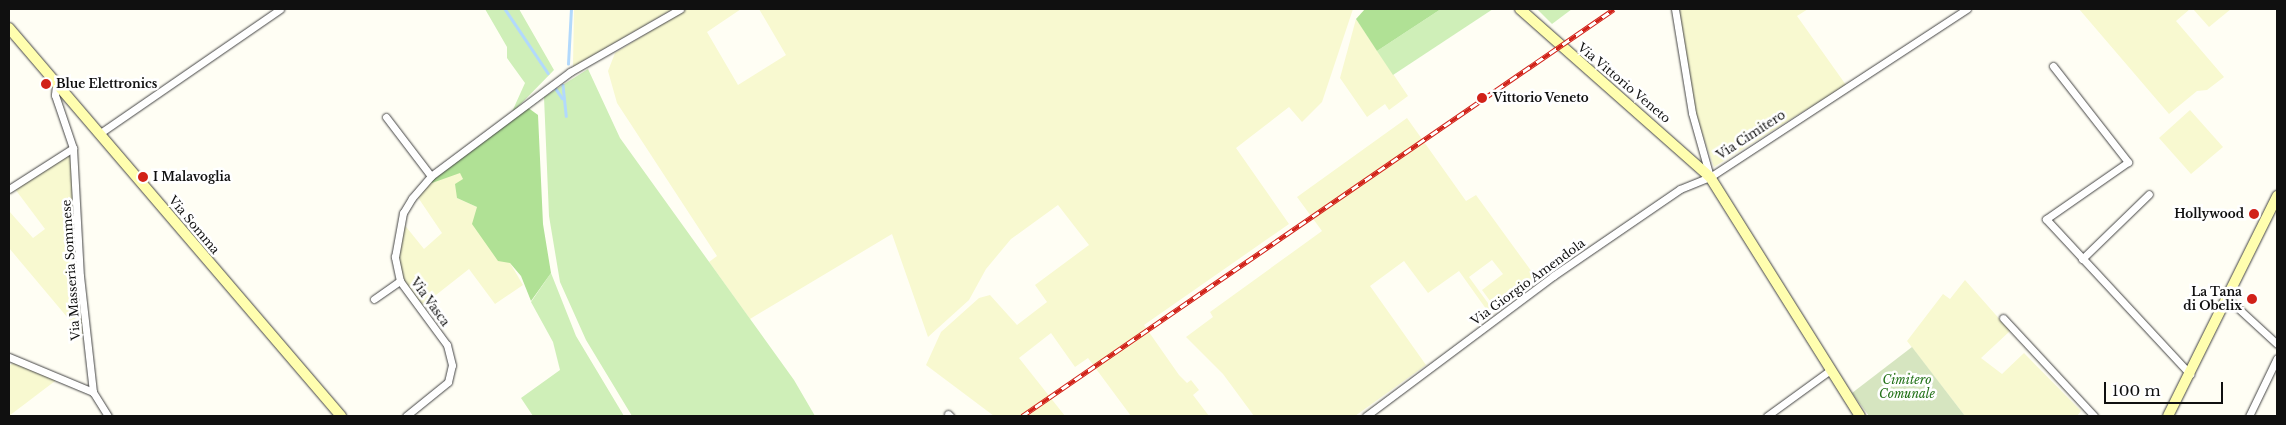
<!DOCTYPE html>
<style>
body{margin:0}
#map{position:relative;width:2286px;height:425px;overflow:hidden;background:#fffef4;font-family:"Libre Baskerville",serif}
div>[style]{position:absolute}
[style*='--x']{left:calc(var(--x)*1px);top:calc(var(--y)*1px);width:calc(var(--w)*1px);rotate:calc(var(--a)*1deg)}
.farmland>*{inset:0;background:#f8f9d0}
.green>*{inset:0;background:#cfefb8}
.forest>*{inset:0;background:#b0e195}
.cemetery>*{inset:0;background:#d6e5c0}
.stream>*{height:2.5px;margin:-1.25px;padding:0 1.25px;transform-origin:1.25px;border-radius:1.25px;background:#b2d9fc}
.roads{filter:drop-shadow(0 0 1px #434343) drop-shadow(0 0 1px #434343)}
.street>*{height:7px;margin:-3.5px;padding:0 3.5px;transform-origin:3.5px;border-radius:3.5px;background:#fff}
.secondary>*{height:10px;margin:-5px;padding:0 5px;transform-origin:5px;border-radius:5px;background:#fffeaf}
.rail>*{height:4.5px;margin-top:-2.25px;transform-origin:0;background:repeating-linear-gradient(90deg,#fff 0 8px,#d12118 0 16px);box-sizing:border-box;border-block:1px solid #d12118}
.dots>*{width:14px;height:14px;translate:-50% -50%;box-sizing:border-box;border:2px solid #fff;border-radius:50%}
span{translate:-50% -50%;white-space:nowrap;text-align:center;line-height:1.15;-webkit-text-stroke:5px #fff;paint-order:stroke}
.street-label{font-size:12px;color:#101010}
.poi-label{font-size:12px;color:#101010;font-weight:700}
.left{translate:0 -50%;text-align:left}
.right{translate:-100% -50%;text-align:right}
.park-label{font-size:12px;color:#227118;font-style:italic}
.frame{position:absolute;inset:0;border:10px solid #101010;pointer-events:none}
.scale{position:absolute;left:2104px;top:382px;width:119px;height:22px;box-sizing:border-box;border:2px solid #101010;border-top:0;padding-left:6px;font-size:15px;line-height:18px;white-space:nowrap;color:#101010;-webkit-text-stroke:4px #fff;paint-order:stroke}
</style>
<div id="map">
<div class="farmland">
<div style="clip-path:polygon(574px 9px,673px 9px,573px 67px)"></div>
<div style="clip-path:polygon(686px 9px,741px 9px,707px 32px,738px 85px,786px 55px,759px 9px,1353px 9px,1322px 102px,1302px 122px,1289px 107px,1236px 148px,1289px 224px,1144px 325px,1179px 375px,1187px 383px,1191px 380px,1199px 390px,1193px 395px,1209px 416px,1131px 416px,1088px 358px,1075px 367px,1051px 333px,1019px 358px,1065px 416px,994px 416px,926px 365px,941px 332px,979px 298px,990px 295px,1017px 325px,1047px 302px,1035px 285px,1089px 245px,1058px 205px,1011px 239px,986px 269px,969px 300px,928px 337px,892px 234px,750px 319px,709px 262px,717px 256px,617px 103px,608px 71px,615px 53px)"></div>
<div style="clip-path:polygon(1679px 9px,1808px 9px,1797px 16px,1846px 85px,1714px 167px,1696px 116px)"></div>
<div style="clip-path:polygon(2079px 9px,2190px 9px,2176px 21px,2224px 77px,2207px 90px,2197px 91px,2169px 114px)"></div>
<div style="clip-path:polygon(2193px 9px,2231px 9px,2209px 27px)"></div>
<div style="clip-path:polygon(1356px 19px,1408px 96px,1389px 110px,1385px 104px,1367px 117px,1340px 78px)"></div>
<div style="clip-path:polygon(2190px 110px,2223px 147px,2191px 174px,2159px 138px)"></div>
<div style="clip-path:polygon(1407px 118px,1466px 201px,1476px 195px,1537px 279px,1496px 309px,1482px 290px,1503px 274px,1492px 260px,1469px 277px,1493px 310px,1489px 313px,1459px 271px,1428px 293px,1404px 261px,1370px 286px,1426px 365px,1355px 416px,1254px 416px,1223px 374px,1186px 337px,1213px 317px,1210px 312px,1322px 231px,1297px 197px)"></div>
<div style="clip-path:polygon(70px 153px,83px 336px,9px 248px,9px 211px,33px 238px,45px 229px,15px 189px)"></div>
<div style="clip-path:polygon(460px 172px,463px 179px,457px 198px,477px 207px,523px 285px,495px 304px,469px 269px,422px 306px,402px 279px,398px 255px,403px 223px,424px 249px,442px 233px,417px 196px,428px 181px)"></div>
<div style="clip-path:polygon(1965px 280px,2010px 331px,1981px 358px,2002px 374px,2024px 353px,2081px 411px,2077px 416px,1965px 416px,1907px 341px,1943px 294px,1950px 299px)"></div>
<div style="clip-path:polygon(13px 363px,59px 378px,9px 416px,9px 366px)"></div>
</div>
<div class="green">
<div style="clip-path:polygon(485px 9px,519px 9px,554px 70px,511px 114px,525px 83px,507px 58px,507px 47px)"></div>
<div style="clip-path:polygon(1441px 9px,1493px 9px,1393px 75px,1377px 51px)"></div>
<div style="clip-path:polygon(1537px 9px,1572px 9px,1552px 24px)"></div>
<div style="clip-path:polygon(588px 69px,620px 138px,794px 380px,815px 416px,632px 416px,586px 340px,560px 282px,549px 216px,544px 97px)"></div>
<div style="clip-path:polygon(551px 273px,576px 336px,624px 416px,533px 416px,521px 398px,560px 370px,553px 342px,531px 302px)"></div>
</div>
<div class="forest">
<div style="clip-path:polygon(1365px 9px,1441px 9px,1377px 51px,1356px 19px)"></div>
<div style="clip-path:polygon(527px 107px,538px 115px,543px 224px,551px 273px,531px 301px,521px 276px,510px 263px,498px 261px,472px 224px,477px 207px,457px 198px,455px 184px,463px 179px,460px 173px,432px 183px,430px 179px)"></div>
</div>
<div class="cemetery">
<div style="clip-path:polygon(1912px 347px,1965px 416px,1869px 416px,1852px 393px)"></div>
</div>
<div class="stream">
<div style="--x:505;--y:9;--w:77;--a:56.1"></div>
<div style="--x:568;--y:64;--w:55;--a:-86.9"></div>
<div style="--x:563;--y:85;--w:31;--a:84"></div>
<div style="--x:556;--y:89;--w:11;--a:56"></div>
</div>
<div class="roads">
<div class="street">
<div style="--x:1675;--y:9;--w:105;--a:80.7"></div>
<div style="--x:1692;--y:113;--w:66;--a:74.3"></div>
<div style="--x:2053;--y:66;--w:122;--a:52"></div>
<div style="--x:2128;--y:162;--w:100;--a:145.2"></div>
<div style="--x:2046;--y:219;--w:212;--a:47.1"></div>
<div style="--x:56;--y:85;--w:10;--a:96"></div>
<div style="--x:55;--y:95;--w:56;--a:71.2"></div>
<div style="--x:73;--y:148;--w:128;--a:86.9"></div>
<div style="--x:80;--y:276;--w:117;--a:83.6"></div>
<div style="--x:93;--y:392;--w:28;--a:58"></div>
<div style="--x:386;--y:117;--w:74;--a:52.7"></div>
<div style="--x:99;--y:134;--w:220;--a:-34.6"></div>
<div style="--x:9;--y:189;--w:76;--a:-32.6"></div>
<div style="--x:2082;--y:259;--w:93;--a:-44.1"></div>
<div style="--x:2227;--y:298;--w:68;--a:42.6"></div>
<div style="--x:374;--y:299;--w:32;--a:-35"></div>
<div style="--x:2003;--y:318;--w:134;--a:47.1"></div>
<div style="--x:9;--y:357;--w:91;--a:22.6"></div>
<div style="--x:948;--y:414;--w:3;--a:45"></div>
<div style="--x:406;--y:416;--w:54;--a:-39"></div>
<div style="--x:448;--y:382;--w:17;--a:-77"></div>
<div style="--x:452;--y:365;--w:21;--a:-104"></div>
<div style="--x:447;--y:345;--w:79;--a:-126.3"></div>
<div style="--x:400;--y:281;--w:25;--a:-102"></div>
<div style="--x:395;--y:257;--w:45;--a:-79.7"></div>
<div style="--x:403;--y:213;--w:17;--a:-59"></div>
<div style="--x:412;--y:198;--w:29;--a:-49"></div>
<div style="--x:431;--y:176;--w:174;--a:-36.8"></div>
<div style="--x:570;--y:72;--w:127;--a:-29.8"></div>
<div style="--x:1366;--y:416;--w:234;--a:-36.8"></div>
<div style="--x:1553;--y:276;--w:154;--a:-34.4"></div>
<div style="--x:1680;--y:189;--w:32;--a:-22"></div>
<div style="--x:1710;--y:177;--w:307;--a:-33.2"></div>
<div style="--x:1767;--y:416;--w:77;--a:-36"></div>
<div style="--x:2249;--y:416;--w:64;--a:-64.2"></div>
</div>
<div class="secondary">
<div style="--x:1520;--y:9;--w:254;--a:41.5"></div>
<div style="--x:1710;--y:177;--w:282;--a:57.9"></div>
<div style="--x:9;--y:28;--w:511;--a:49.45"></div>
<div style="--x:2168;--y:416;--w:246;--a:-63.6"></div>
</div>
</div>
<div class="rail">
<div style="--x:1022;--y:416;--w:718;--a:-34.51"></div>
</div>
<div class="dots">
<div style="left:46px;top:84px;background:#d12118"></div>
<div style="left:1482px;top:98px;background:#d12118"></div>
<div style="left:143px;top:177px;background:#d12118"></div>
<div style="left:2254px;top:214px;background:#d12118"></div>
<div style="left:2252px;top:299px;background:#d12118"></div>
</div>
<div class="street-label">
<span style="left:1624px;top:83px;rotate:40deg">Via Vittorio Veneto</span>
<span style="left:1751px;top:135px;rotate:-33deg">Via Cimitero</span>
<span style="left:194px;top:225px;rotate:50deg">Via Somma</span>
<span style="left:71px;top:270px;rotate:-94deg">Via Masseria Sommese</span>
<span style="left:1528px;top:282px;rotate:-36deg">Via Giorgio Amendola</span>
<span style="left:430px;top:302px;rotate:54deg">Via Vasca</span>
</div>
<div class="poi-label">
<span class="left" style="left:56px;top:84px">Blue Elettronics</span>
<span class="left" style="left:1493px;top:98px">Vittorio Veneto</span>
<span class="left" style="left:153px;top:177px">I Malavoglia</span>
<span class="right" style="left:2244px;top:214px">Hollywood</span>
<span class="right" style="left:2242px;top:299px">La Tana<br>di Obelix</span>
</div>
<div class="park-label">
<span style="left:1907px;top:387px">Cimitero<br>Comunale</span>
</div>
<div class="frame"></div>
<div class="scale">100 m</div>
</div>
